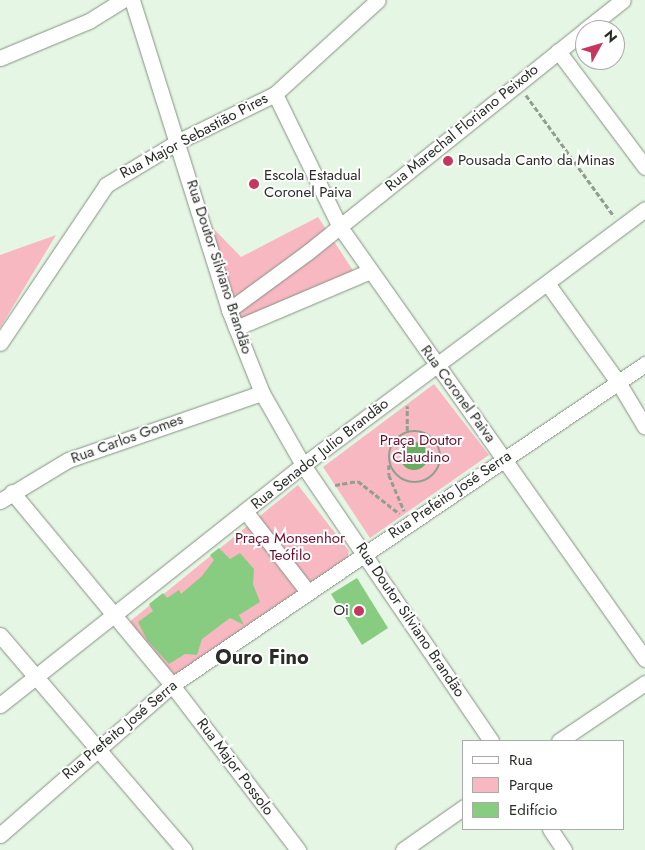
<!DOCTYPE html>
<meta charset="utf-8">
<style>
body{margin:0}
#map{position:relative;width:645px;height:850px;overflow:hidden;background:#e6f6e4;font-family:Jost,sans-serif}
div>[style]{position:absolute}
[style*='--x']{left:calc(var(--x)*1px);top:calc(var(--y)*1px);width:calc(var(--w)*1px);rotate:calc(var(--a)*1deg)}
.green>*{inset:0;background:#f7b8c2}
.water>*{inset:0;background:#68ab61}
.round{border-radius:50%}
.building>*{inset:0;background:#87cc80}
.path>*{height:2.5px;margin-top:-1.25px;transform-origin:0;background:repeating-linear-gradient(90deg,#929e91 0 5px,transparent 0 7.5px)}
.path>.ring{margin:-1.25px;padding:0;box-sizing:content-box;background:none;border:2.5px solid #929e91;border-radius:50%}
.roads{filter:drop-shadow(0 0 1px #839282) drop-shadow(0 0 1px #839282)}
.minor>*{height:15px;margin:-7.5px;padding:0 7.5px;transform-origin:7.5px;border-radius:7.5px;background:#fff}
.dots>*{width:14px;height:14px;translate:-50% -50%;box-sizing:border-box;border:2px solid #fff;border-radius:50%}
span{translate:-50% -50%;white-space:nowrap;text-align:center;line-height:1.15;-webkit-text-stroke:4px #fff;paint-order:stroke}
.street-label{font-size:15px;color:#282e27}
.poi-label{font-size:15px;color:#282e27}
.left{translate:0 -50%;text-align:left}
.right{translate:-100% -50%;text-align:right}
.park-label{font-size:15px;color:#690c2a}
.district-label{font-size:20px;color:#282e27;font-weight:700}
.legend{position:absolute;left:462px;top:740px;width:162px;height:90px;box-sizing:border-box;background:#fff;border:1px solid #a9aba9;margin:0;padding:6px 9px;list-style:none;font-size:15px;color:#282e27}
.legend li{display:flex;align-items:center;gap:10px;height:25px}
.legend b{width:25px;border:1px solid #a9aba9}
.north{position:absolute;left:575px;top:20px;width:50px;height:50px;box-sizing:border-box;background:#fff;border:1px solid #a9aba9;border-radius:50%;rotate:51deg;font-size:14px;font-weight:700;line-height:20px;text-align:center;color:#282e27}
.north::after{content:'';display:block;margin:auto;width:18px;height:22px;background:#c6375f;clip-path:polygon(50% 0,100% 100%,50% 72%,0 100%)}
</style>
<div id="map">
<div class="green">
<div style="clip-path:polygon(318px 217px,354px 272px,239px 319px,212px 227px,241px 257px)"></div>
<div style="clip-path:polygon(56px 235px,0 328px,0 255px)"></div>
<div style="clip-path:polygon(434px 384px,489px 455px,370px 538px,323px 467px)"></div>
<div style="clip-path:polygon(298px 485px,349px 551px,347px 559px,174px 679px,128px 623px)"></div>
</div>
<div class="water">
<div class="round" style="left:400px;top:442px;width:28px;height:28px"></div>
</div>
<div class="building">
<div style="clip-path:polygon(219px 548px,230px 559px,240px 553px,254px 569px,253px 584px,260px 602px,239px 615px,244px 625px,230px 618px,202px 639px,197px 655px,185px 654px,169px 664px,147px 640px,138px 622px,153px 611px,149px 604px,163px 593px,167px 598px,179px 590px,181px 594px,202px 576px,214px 560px,210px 555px)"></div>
<div style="clip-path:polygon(357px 578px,388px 628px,362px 645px,331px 594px)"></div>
</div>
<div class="path">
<div style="--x:526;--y:95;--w:150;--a:54"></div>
<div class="ring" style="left:389px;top:431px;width:49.5px;height:49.5px"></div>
<div style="--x:407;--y:431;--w:25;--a:-90"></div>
<div style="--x:389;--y:465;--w:10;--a:90"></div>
<div style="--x:389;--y:475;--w:39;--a:67"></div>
<div style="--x:335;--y:485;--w:23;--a:-10"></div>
<div style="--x:358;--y:481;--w:53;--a:38.2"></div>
</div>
<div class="roads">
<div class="minor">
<div style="--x:132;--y:0;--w:325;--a:72.6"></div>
<div style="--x:229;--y:310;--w:89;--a:68.3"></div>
<div style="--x:262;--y:393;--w:83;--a:60.3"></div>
<div style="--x:303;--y:465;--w:334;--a:55.7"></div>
<div style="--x:585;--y:30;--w:48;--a:-38.3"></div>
<div style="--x:558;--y:51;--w:145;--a:53.1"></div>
<div style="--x:0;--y:58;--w:96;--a:-22.6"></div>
<div style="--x:89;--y:21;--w:40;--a:-32"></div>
<div style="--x:275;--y:94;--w:148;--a:64"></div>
<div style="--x:340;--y:227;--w:529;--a:54.78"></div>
<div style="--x:547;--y:283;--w:122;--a:54.4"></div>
<div style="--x:618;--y:382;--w:52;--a:59"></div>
<div style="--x:229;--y:310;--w:98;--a:-36.3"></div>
<div style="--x:308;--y:252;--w:355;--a:-38.7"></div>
<div style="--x:236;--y:328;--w:146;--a:-23"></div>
<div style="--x:0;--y:343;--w:190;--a:-56.1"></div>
<div style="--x:106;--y:185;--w:85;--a:-31.1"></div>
<div style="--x:179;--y:141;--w:107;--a:-26.1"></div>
<div style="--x:275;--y:94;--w:139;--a:-42.4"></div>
<div style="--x:12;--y:492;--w:251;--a:50.3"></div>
<div style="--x:172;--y:685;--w:208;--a:52.6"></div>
<div style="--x:0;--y:501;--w:79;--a:-31.1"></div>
<div style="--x:68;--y:460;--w:205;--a:-19.1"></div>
<div style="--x:245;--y:511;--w:103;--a:52.1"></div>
<div style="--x:0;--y:635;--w:283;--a:49.4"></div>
<div style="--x:0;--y:705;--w:387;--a:-38.4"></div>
<div style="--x:303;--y:465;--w:427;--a:-36.8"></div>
<div style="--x:559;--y:741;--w:104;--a:-34"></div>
<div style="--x:550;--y:829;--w:25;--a:56"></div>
<div style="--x:0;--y:835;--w:228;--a:-41.1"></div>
<div style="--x:172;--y:685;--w:572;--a:-34.16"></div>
<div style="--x:403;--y:850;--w:75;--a:-35.2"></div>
</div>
</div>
<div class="dots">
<div style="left:448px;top:161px;background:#c6375f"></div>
<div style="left:254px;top:184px;background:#c6375f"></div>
<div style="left:359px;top:611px;background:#c6375f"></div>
</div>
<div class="street-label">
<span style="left:462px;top:128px;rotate:-39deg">Rua Marechal Floriano Peixoto</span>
<span style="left:194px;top:136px;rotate:-28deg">Rua Major Sebastião Pires</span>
<span style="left:219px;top:267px;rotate:72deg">Rua Doutor Silviano Brandão</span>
<span style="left:458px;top:394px;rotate:54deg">Rua Coronel Paiva</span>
<span style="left:127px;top:439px;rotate:-20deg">Rua Carlos Gomes</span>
<span style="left:320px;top:454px;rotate:-38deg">Rua Senador Julio Brandão</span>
<span style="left:450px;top:495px;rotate:-34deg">Rua Prefeito José Serra</span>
<span style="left:410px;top:620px;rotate:56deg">Rua Doutor Silviano Brandão</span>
<span style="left:120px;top:730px;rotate:-40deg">Rua Prefeito José Serra</span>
<span style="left:235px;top:767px;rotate:53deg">Rua Major Possolo</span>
</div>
<div class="poi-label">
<span class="left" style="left:458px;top:161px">Pousada Canto da Minas</span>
<span class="left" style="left:264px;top:184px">Escola Estadual<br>Coronel Paiva</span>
<span class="right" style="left:349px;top:611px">Oi</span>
</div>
<div class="park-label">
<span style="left:421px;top:449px">Praça Doutor<br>Claudino</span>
<span style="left:290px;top:547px">Praça Monsenhor<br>Teófilo</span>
</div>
<div class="district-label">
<span style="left:262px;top:657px">Ouro Fino</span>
</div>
<ul class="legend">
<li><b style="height:6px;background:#fff"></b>Rua</li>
<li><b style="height:14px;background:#f7b8c2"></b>Parque</li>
<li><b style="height:14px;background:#87cc80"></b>Edifício</li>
</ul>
<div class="north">N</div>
</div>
